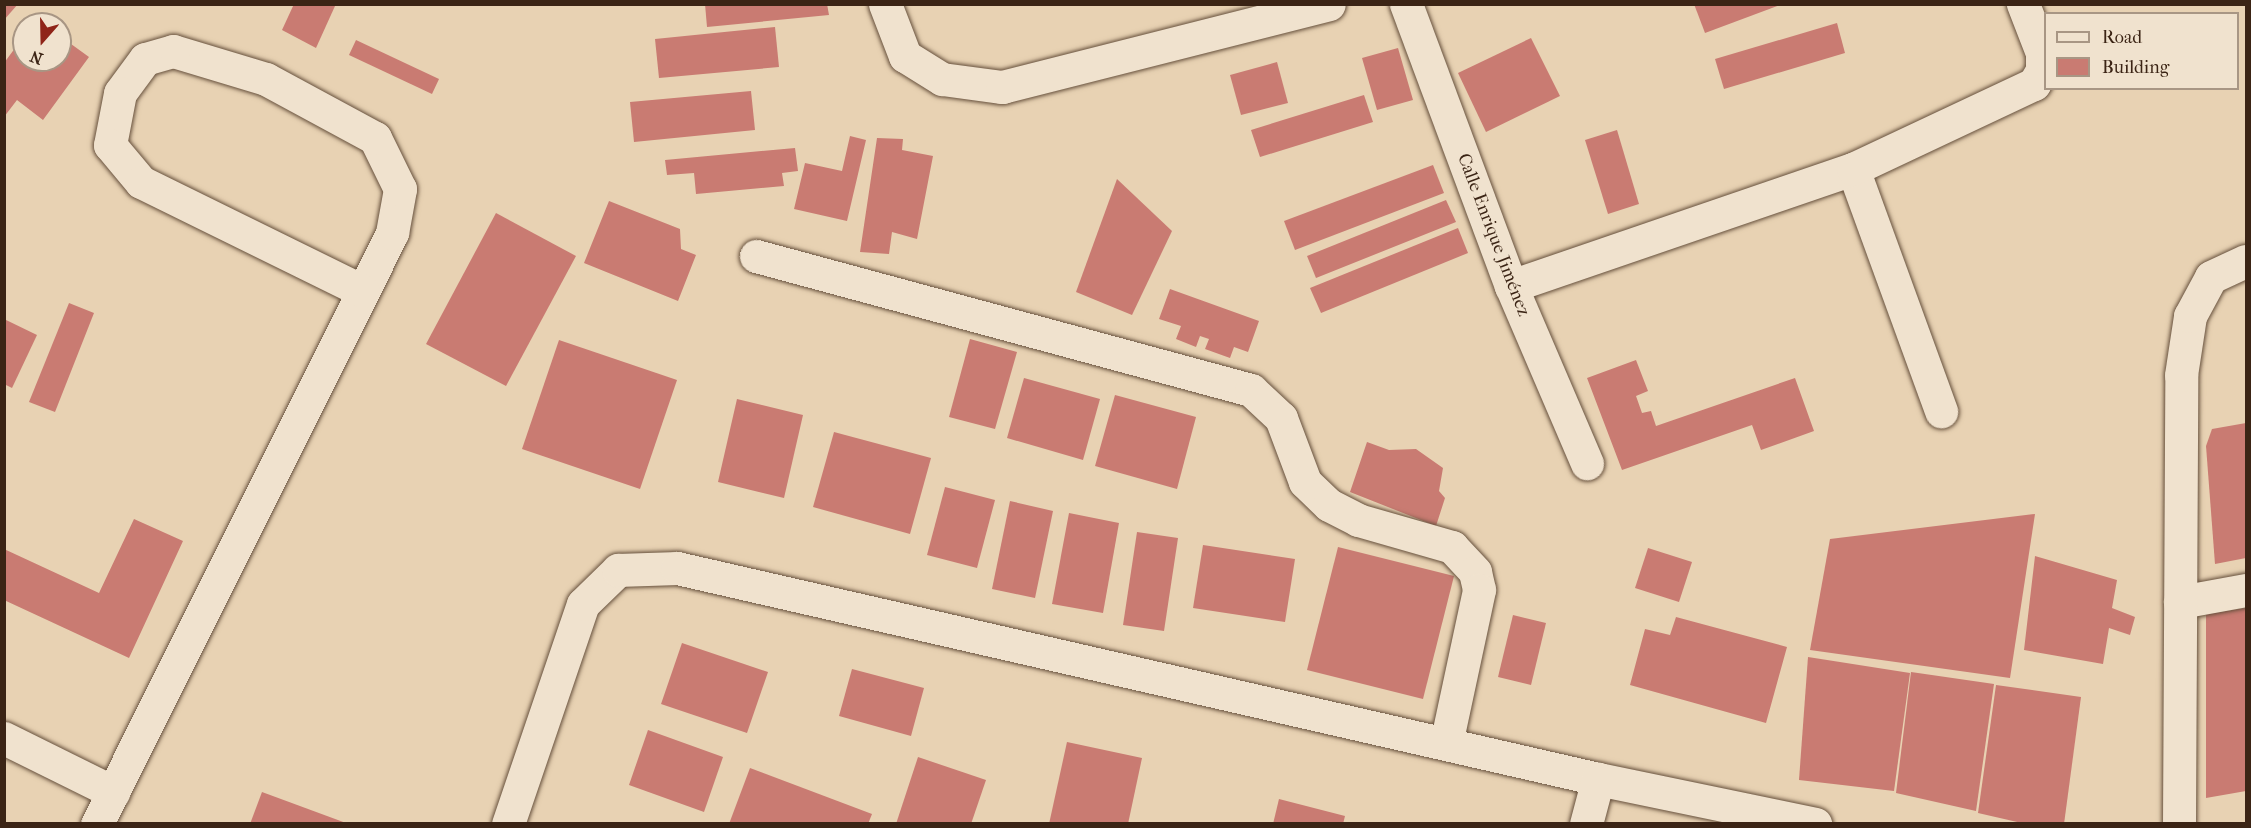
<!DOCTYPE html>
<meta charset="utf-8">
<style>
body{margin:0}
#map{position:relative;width:2251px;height:828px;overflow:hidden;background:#e8d2b3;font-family:"IM FELL French Canon",serif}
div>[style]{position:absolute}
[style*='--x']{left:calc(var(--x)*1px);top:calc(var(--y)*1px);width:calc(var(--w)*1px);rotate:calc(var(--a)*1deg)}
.building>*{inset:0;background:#c97b72}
.roads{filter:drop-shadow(0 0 2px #66503c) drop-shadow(0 0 2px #66503c)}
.minor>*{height:33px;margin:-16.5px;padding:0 16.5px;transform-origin:16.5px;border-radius:16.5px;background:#f0e2ce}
span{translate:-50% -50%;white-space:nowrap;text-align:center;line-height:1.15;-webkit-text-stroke:6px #f0e2ce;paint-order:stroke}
.street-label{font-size:18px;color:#3b2415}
.frame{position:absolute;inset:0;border:6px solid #3b2415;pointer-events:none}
.legend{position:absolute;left:2044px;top:12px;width:195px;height:78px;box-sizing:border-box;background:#f0e2ce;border:2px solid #a89684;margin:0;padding:8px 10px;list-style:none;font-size:18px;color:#3b2415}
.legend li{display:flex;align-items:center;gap:12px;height:30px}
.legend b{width:30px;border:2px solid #a89684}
.north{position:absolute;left:12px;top:12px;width:60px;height:60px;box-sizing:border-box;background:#f0e2ce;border:2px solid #a89684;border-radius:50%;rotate:200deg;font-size:16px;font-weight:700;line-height:24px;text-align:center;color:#3b2415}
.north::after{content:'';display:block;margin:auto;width:21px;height:27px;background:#8f2418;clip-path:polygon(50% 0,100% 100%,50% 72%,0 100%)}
</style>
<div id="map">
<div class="building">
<div style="clip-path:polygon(4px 4px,18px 4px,4px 20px)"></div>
<div style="clip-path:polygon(294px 4px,335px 6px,316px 48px,282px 30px)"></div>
<div style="clip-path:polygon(705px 4px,827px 4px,829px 15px,707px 27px)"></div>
<div style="clip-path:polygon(1694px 4px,1780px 4px,1780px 5px,1705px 33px)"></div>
<div style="clip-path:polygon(1837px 23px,1845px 53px,1724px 89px,1715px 59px)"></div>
<div style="clip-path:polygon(775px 27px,779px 67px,659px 78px,655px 39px)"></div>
<div style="clip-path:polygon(24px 36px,24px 60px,60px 60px,60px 36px,89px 57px,43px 120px,17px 100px,4px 117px,4px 63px)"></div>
<div style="clip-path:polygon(1531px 38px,1560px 96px,1486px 132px,1458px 73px)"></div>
<div style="clip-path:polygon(356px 40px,439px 79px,432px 94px,349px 55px)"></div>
<div style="clip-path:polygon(1398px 48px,1413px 100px,1377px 110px,1362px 58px)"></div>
<div style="clip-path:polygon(1277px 62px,1288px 103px,1241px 115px,1230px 75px)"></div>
<div style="clip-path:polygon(751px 91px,755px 130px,634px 142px,630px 102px)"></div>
<div style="clip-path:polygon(1364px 95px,1373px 122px,1260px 157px,1251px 130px)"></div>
<div style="clip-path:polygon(1617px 130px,1639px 204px,1608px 214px,1585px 140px)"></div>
<div style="clip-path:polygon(850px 136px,866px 140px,847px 221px,794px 209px,805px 163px,842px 171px)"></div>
<div style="clip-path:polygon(877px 138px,903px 139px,902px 150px,933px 156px,917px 239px,892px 232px,889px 254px,860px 252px)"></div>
<div style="clip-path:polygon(795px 148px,798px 171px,782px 173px,784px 186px,696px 194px,694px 173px,667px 175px,665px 160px)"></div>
<div style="clip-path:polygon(1433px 165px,1444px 193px,1295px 250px,1284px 221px)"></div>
<div style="clip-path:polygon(1117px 179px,1172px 231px,1132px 315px,1076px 292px)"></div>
<div style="clip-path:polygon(1446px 200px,1456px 222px,1316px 278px,1307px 256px)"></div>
<div style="clip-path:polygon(609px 201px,680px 229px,681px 249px,696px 255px,678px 301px,584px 263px)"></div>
<div style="clip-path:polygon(496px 213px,576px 256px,506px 386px,426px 344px)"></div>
<div style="clip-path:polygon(1458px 228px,1468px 253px,1321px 313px,1310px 288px)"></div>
<div style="clip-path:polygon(1170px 289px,1259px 321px,1248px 352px,1234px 347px,1230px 358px,1205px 349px,1209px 339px,1200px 336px,1196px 347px,1176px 339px,1181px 326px,1159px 319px)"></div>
<div style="clip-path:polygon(69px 303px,94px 313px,55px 412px,29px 402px)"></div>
<div style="clip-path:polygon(4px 319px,37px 335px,12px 388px,4px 384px)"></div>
<div style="clip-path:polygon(970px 339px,1017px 352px,995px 429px,949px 417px)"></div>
<div style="clip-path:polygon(559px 340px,677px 380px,640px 489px,522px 449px)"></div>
<div style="clip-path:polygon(1636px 360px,1648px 391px,1636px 396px,1642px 413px,1651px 411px,1656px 426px,1795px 378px,1814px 431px,1761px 450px,1752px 425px,1622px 470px,1587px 378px)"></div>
<div style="clip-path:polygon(1024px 378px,1100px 399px,1083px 460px,1007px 438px)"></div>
<div style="clip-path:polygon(1115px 395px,1196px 417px,1177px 489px,1095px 466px)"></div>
<div style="clip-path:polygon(737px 399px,803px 415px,784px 498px,718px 482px)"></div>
<div style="clip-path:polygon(2246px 423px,2246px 558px,2215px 564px,2206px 446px,2212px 429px)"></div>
<div style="clip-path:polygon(834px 432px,931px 458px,910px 534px,813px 507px)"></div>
<div style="clip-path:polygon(1367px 442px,1389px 450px,1416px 449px,1443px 468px,1439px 491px,1445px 498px,1436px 526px,1350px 492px)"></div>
<div style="clip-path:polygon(945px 487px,995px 500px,977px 568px,927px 555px)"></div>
<div style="clip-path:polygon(1010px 501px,1053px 511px,1035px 598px,992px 589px)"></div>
<div style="clip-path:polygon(1069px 513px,1119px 523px,1103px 613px,1052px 604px)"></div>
<div style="clip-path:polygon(2035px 514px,2010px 678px,1810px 650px,1830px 539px)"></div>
<div style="clip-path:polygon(134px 519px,183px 541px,129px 658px,4px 600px,4px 549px,99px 593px)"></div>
<div style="clip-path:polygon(1137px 532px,1178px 538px,1164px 631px,1123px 625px)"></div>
<div style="clip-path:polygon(1203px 545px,1295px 559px,1285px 622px,1193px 608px)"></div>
<div style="clip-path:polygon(1338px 547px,1454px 576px,1423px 699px,1307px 670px)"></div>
<div style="clip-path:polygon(1648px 548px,1692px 562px,1679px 602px,1635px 588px)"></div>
<div style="clip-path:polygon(2035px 556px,2117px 580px,2112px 608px,2135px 617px,2130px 635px,2109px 628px,2103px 664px,2024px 650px)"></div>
<div style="clip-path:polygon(2246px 608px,2246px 791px,2206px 798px,2206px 614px)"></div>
<div style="clip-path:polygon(1513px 615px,1546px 623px,1531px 685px,1498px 677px)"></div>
<div style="clip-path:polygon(1676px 617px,1787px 647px,1766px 723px,1630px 685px,1645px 629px,1670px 635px)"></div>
<div style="clip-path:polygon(682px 643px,768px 672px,747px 733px,661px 704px)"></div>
<div style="clip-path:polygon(1808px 657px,1910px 673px,1894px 791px,1799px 780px)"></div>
<div style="clip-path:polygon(852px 669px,924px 688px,911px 736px,839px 716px)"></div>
<div style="clip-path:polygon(1911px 672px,1994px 684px,1976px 811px,1896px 793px)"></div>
<div style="clip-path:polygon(1996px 685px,2081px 697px,2064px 824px,2026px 824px,1978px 813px)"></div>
<div style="clip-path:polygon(648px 730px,723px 757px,704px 812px,629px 785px)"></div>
<div style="clip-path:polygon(1067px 742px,1142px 758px,1128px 824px,1049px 824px)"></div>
<div style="clip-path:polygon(918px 757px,986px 780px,971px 824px,896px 824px)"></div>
<div style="clip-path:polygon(750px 768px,872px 814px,868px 824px,729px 824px)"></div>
<div style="clip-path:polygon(262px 792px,346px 823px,345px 824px,250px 824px)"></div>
<div style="clip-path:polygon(1279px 799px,1345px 816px,1343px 824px,1273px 824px)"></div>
</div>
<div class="roads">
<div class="minor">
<div style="--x:885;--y:4;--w:56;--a:69"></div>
<div style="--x:905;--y:56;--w:44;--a:31.9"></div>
<div style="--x:942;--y:79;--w:61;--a:7.6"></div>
<div style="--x:1002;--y:87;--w:337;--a:-14.2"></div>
<div style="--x:1406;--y:4;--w:301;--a:69.6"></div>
<div style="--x:1511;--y:286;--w:193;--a:66.8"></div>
<div style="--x:1853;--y:169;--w:258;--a:70"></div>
<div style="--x:756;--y:256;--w:513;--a:15.15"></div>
<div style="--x:1251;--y:390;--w:41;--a:43"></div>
<div style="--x:1281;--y:418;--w:68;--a:69.4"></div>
<div style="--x:1305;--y:482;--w:33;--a:44"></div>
<div style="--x:1329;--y:505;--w:33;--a:27"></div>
<div style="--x:1358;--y:520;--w:98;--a:16"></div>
<div style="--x:1452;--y:547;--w:34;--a:47"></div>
<div style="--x:1475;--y:572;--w:18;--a:77"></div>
<div style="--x:1479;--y:590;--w:157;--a:102.1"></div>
<div style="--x:1511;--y:286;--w:361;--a:-18.9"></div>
<div style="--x:1853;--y:169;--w:200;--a:-25.2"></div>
<div style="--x:2034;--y:84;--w:16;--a:-60"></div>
<div style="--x:2042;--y:70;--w:17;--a:-90"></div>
<div style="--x:2042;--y:53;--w:53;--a:-111.2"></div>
<div style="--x:2180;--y:602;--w:67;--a:-10.3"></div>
<div style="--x:4;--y:738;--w:122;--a:26.4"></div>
<div style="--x:97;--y:824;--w:661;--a:-63.47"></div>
<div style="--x:392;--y:233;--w:45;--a:-79.7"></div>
<div style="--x:400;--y:189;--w:57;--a:-116.1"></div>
<div style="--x:375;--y:138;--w:124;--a:-151.6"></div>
<div style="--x:266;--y:79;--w:97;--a:-163.2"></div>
<div style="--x:173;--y:51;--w:29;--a:164"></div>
<div style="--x:145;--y:59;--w:42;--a:126.3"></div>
<div style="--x:120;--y:93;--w:53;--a:100.9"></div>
<div style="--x:110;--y:145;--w:48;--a:50"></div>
<div style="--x:141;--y:182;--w:247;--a:26.2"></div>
<div style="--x:508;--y:824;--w:232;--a:-71.2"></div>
<div style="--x:583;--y:604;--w:49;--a:-44.2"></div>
<div style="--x:618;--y:570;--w:59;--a:-1.9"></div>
<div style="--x:677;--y:568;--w:945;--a:12.9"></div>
<div style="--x:1598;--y:779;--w:222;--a:11.7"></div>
<div style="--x:1586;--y:824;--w:47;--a:-75.1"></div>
<div style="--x:2179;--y:824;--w:449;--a:-89.7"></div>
<div style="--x:2181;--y:375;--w:60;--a:-81.3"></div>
<div style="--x:2190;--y:316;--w:44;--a:-61.7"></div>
<div style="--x:2211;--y:277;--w:38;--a:-25"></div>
</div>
</div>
<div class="street-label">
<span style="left:1493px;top:235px;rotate:69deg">Calle Enrique Jiménez</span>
</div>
<div class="frame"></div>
<ul class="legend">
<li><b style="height:8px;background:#f0e2ce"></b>Road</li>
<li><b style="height:16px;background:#c97b72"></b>Building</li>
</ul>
<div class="north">N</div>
</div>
